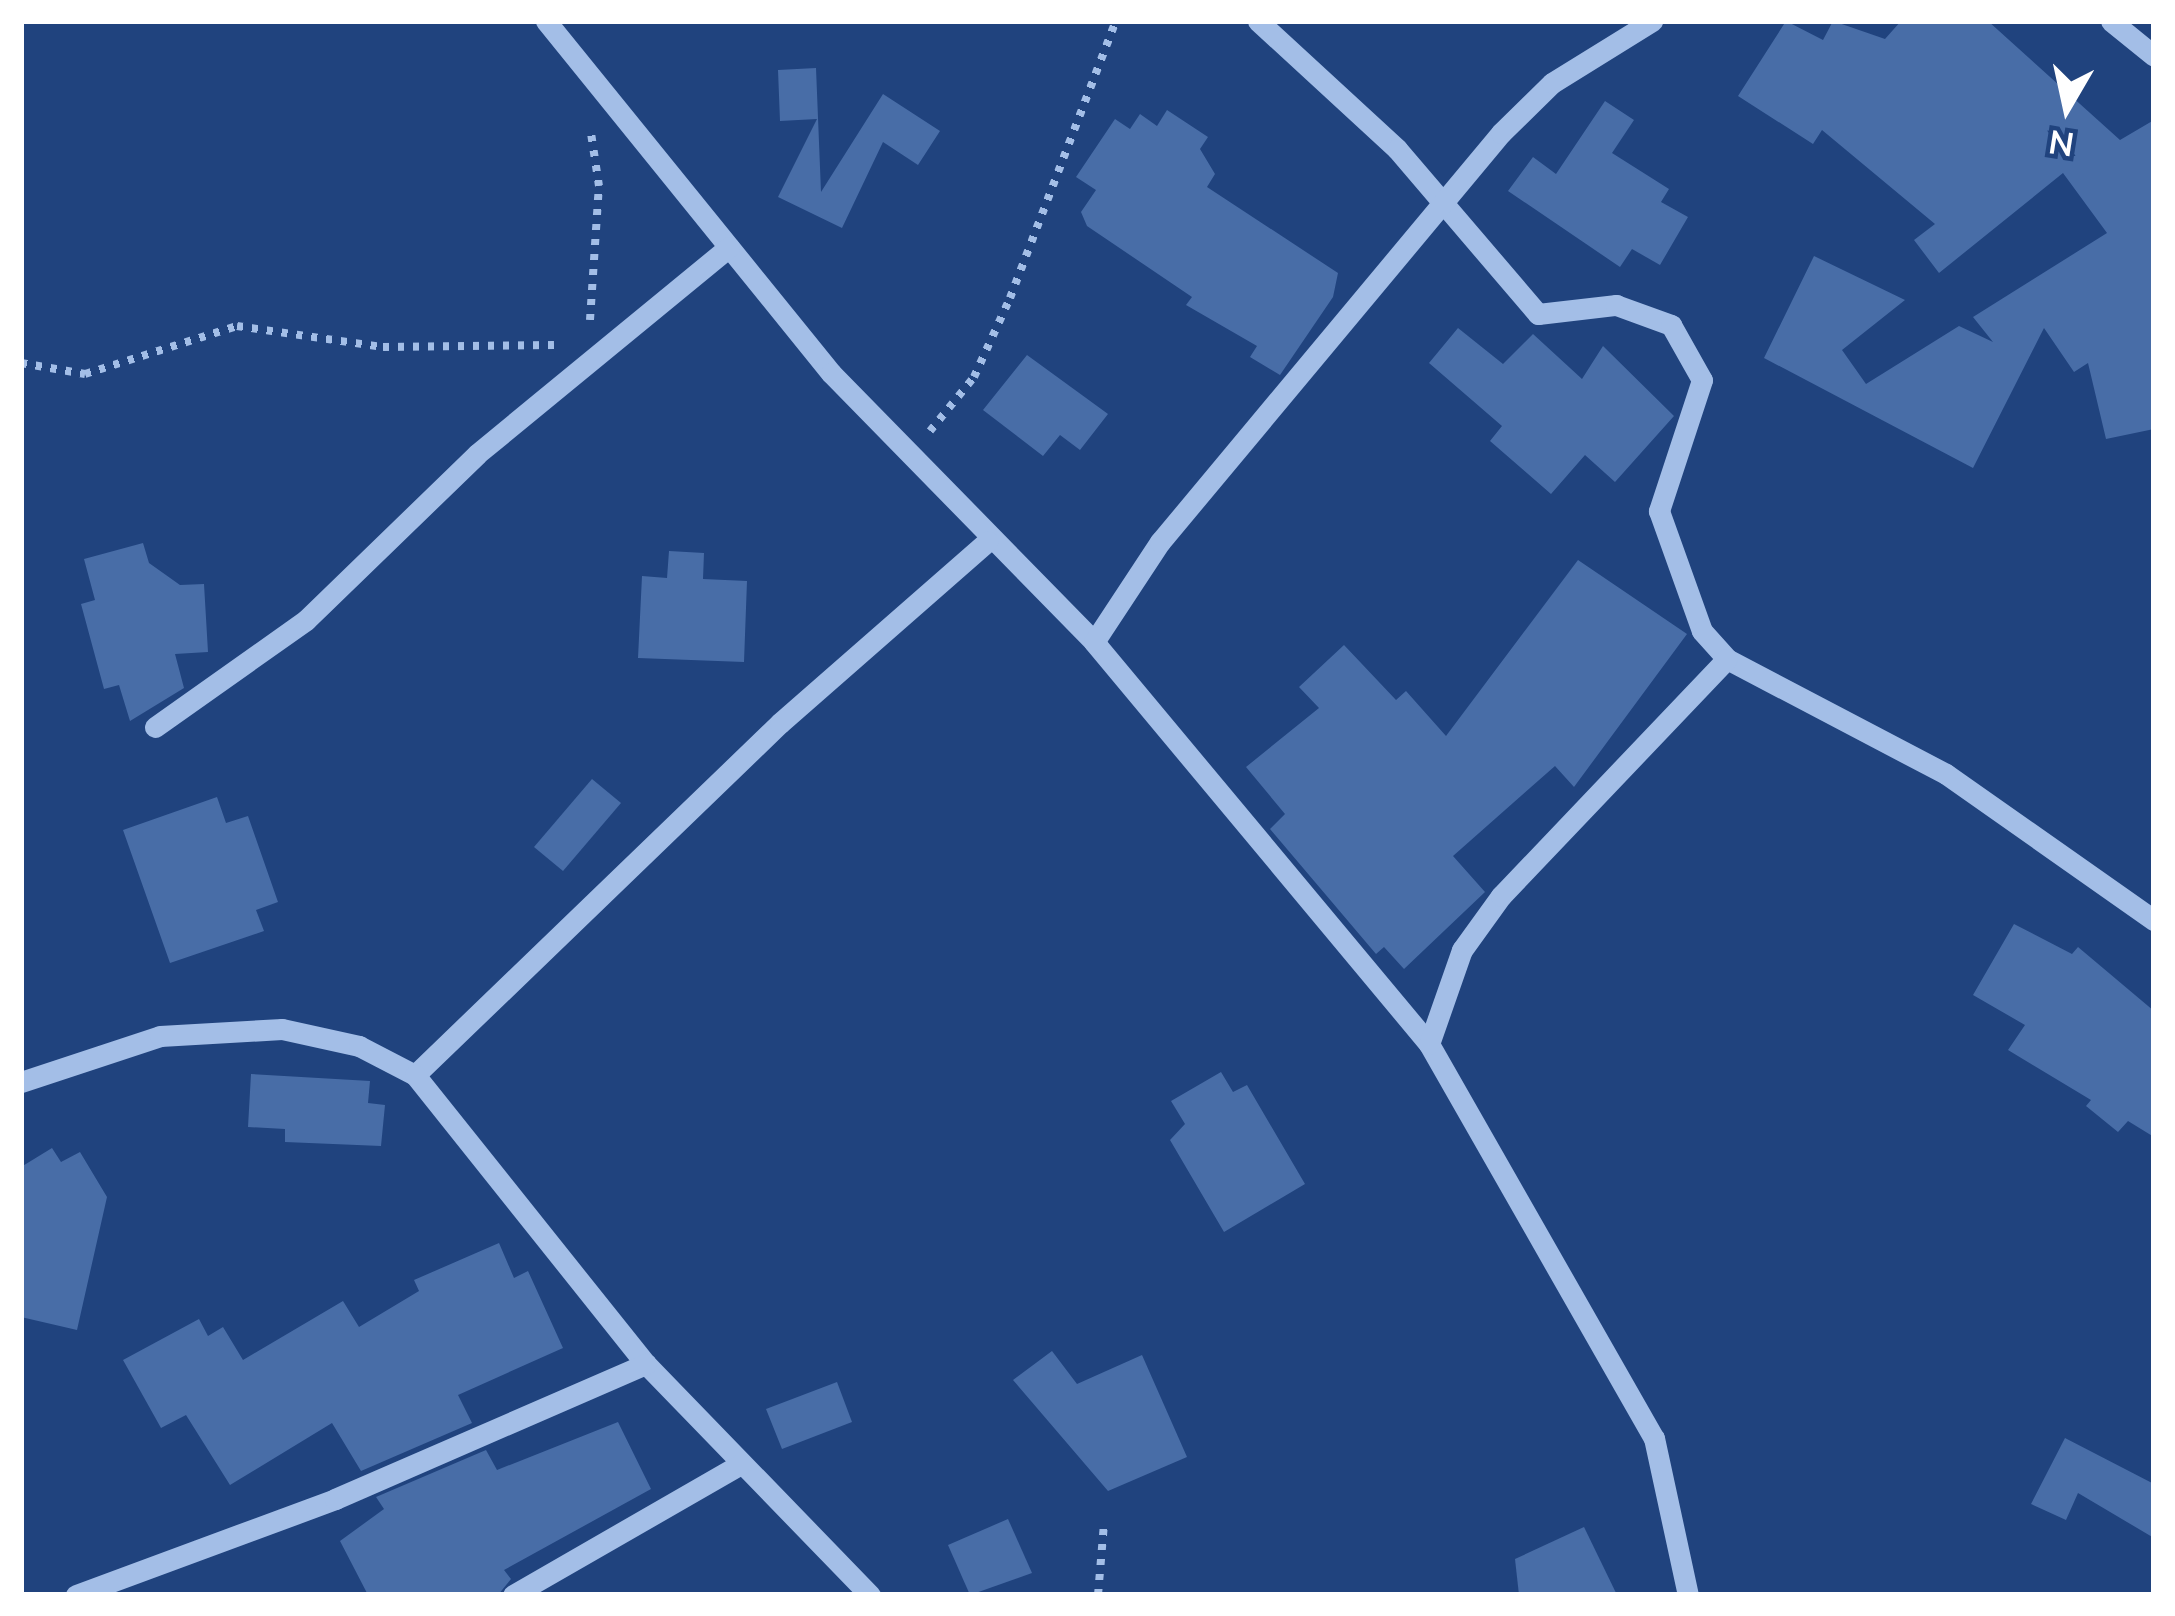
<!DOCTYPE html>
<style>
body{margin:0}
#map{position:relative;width:2175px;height:1616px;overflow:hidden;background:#20437e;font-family:Mulish,sans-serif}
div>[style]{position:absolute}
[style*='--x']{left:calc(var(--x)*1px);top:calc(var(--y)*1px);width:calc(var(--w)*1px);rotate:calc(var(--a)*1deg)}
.building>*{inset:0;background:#486da7}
.path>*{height:8px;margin-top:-4px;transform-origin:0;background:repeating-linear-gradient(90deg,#a3bee7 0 6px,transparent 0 15px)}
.minor>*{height:21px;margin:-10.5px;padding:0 10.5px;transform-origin:10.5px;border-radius:10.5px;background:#a3bee7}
span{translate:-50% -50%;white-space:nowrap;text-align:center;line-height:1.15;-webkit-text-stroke:12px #20437e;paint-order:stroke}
.frame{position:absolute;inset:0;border:24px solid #fff;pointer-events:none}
.north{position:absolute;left:2007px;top:48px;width:120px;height:120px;-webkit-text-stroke:9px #20437e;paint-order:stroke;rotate:189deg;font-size:33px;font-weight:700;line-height:48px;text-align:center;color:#fff}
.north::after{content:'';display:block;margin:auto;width:42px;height:54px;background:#fff;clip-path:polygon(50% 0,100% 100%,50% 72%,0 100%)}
</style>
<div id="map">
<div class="building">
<div style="clip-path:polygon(1786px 21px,1823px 40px,1833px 21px,1885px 39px,1901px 21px,1988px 21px,2120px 140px,2154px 120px,2154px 429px,2106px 439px,2088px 363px,2074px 372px,2044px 328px,1973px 468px,1764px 358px,1814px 256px,1905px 300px,1842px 350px,1866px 384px,1959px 326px,1993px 342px,1973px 317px,2107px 233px,2063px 173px,1939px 273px,1914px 240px,1935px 224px,1822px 130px,1813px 144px,1738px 96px)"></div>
<div style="clip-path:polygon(816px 68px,821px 192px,883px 94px,940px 131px,918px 165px,883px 142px,842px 228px,778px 197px,817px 119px,780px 121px,778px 70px)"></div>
<div style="clip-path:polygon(1605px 101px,1634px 120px,1612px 153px,1669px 189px,1661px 202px,1688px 217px,1660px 265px,1632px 249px,1620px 267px,1508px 191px,1533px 157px,1556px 174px)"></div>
<div style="clip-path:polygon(1167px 110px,1208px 137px,1200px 149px,1215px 174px,1207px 187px,1338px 273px,1333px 297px,1280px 375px,1250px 357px,1257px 346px,1186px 305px,1192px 297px,1087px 226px,1081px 212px,1096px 190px,1076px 177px,1115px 119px,1130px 129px,1140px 114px,1157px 126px)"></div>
<div style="clip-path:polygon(1458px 328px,1503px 364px,1533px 334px,1582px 379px,1603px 346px,1674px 416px,1615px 482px,1585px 455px,1551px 494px,1490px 441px,1502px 426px,1429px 363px)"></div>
<div style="clip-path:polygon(1027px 355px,1108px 414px,1080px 450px,1060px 435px,1043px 456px,983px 410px)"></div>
<div style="clip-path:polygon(143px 543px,149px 563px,180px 585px,204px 584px,208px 652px,175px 654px,184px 688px,130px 721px,119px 685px,104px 689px,81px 604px,95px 600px,84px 559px)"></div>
<div style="clip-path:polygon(669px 551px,704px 553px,703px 579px,747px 581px,744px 662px,638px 658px,642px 576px,667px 578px)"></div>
<div style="clip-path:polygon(1578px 560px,1687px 634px,1574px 787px,1555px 766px,1453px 856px,1485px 892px,1404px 969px,1384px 947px,1376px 954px,1270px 829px,1285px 814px,1246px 767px,1319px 708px,1299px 687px,1344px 645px,1396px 700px,1406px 691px,1446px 736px)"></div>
<div style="clip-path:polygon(592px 779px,621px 803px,563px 871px,534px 847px)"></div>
<div style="clip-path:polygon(217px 797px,226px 823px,248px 816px,278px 902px,256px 910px,264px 931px,170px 963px,123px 830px)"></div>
<div style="clip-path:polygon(2014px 924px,2072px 954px,2078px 947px,2154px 1011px,2154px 1137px,2128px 1121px,2118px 1132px,2086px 1106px,2091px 1100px,2008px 1050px,2025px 1025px,1973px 995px)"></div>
<div style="clip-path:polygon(1221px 1072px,1233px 1092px,1247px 1085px,1305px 1184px,1224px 1232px,1170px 1140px,1185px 1124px,1171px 1101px)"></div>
<div style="clip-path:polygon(251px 1074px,370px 1081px,368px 1103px,385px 1105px,381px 1146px,285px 1142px,285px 1129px,248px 1127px)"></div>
<div style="clip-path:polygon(52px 1148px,61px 1162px,80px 1152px,107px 1197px,77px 1330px,21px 1317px,21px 1167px)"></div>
<div style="clip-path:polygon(499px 1243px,514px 1278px,528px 1271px,563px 1348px,458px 1395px,472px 1423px,361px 1471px,332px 1423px,230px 1485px,186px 1415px,161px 1428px,123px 1360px,199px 1319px,208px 1336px,223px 1327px,243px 1360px,343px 1301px,359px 1327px,419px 1291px,414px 1280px)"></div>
<div style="clip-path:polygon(1052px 1351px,1077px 1384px,1142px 1355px,1187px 1457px,1108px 1491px,1013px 1380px)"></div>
<div style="clip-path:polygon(837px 1382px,852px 1422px,782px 1449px,766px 1409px)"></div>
<div style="clip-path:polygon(618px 1422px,651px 1489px,504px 1570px,511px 1579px,498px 1595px,368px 1595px,340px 1541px,384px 1509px,376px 1497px,486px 1450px,497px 1470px)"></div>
<div style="clip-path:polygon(2065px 1438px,2154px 1484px,2154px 1538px,2078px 1493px,2066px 1520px,2031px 1504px)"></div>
<div style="clip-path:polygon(1008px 1519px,1032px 1573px,970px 1595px,948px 1545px)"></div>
<div style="clip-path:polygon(1584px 1527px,1617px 1595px,1519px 1595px,1515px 1559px)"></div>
</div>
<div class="path">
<div style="--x:590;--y:320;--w:134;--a:-86.2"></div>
<div style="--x:599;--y:186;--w:54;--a:-98.6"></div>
<div style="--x:21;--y:363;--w:65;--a:9.8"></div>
<div style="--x:85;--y:374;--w:159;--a:-17.5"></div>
<div style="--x:237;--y:326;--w:148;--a:8.2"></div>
<div style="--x:383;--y:347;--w:171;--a:-0.7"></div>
<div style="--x:930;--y:431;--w:70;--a:-50.8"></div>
<div style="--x:974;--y:377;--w:87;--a:-65.5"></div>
<div style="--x:1010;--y:298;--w:297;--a:-69.1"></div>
<div style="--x:1098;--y:1595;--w:72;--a:-85.2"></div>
</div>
<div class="minor">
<div style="--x:546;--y:21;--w:453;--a:51"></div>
<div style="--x:831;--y:373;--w:376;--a:45.6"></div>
<div style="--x:1094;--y:642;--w:523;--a:50.19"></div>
<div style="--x:1429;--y:1044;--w:454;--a:60.3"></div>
<div style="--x:1654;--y:1438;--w:161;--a:77.8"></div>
<div style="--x:1258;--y:21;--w:189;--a:42.6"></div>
<div style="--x:1397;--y:149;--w:217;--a:49.5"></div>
<div style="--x:1538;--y:314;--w:79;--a:-6.6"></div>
<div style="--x:1616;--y:305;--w:59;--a:20"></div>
<div style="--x:1671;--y:325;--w:63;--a:60.6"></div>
<div style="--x:1702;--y:380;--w:138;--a:108.2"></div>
<div style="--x:1659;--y:511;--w:127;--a:70.3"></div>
<div style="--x:1702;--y:631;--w:38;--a:48"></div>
<div style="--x:1727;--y:659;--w:247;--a:27.7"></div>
<div style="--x:1946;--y:774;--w:254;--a:35.1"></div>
<div style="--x:2111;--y:21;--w:55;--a:39.1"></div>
<div style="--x:1094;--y:642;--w:120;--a:-56.6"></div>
<div style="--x:1160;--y:542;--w:533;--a:-50.18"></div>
<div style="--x:1501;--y:133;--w:71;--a:-44.4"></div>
<div style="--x:1552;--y:83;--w:118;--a:-31.8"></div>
<div style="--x:155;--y:727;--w:185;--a:-35.3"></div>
<div style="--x:306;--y:620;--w:238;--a:-44.1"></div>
<div style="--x:477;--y:454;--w:326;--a:-39.4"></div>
<div style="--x:1429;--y:1044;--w:100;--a:-70.7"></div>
<div style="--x:1462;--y:950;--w:67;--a:-54.2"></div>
<div style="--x:1501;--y:896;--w:327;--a:-46.4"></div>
<div style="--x:415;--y:1075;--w:507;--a:-43.96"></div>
<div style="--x:780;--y:723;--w:276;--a:-41.2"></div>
<div style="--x:21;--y:1082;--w:146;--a:-18.3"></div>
<div style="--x:160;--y:1036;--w:122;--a:-3.3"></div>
<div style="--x:282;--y:1029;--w:79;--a:12.4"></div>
<div style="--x:359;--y:1046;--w:63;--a:27.4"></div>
<div style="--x:415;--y:1075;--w:370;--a:51.4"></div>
<div style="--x:646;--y:1364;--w:322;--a:45.9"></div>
<div style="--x:76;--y:1595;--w:276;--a:-20.3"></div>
<div style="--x:335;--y:1499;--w:339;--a:-23.5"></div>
<div style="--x:513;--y:1595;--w:263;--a:-29.9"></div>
</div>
<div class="frame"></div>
<div class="north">N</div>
</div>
